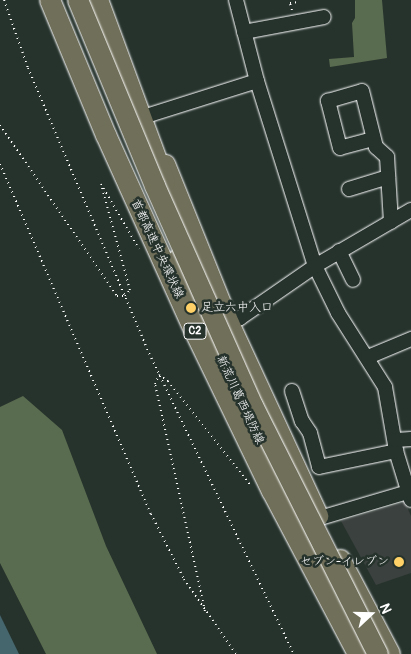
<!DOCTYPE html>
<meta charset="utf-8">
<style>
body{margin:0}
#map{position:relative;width:411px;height:654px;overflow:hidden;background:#26332d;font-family:Pangolin,"Klee One",sans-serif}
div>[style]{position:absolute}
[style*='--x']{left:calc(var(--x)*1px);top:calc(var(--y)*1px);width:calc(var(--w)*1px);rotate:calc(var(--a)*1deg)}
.built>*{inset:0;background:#3b413e}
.green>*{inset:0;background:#5a6c4f}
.water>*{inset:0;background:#45666c}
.path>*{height:2px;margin-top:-1px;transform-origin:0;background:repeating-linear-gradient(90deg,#fff 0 1px,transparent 0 5px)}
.roads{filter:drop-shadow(0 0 1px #fff) drop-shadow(0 0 1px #fff)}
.minor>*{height:14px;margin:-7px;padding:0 7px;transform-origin:7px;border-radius:7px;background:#26332d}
.major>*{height:18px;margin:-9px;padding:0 9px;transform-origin:9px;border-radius:9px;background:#706f59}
.highway>*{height:20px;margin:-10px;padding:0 10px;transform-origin:10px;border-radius:10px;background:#706f59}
.bridges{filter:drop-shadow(0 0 1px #fff) drop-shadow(0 0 1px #fff)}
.highway-bridge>*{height:20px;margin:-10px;padding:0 10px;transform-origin:10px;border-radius:10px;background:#706f59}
.dots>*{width:14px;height:14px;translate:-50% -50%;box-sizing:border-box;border:2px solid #26332d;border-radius:50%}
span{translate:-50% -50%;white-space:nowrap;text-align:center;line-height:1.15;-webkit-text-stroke:5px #26332d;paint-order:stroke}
.shield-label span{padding:1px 4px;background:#26332d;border:1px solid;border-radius:4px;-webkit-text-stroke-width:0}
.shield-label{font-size:11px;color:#fff;font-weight:700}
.street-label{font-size:12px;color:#fff}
.poi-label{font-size:12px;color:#fff}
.left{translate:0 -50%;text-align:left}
.right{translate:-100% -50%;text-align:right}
.north{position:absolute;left:346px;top:589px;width:50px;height:50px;-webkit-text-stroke:4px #26332d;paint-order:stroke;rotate:69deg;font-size:14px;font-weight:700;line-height:20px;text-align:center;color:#fff}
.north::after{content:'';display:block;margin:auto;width:18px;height:22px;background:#fff;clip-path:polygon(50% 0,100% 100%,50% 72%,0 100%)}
</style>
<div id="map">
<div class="built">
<div style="clip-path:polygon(405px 502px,411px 516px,411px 573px,376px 585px,341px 521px)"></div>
</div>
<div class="green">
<div style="clip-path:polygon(355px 0,382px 0,387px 58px,330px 67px,329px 59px,354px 57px,352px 23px,355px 18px)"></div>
<div style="clip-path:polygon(23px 396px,62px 430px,106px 546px,157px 654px,46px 654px,0 563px,0 407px)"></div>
</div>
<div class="water">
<div style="clip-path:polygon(0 615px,19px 654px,0 654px)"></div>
</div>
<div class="path">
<div style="--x:4;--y:0;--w:72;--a:70.6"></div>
<div style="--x:28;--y:68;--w:305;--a:67"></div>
<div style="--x:147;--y:349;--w:339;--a:64.3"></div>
<div style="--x:292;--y:10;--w:7;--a:-106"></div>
<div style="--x:290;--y:3;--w:9;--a:-6"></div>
<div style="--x:0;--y:125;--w:207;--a:55.6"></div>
<div style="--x:117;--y:296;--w:8;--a:0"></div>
<div style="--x:125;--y:296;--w:8;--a:-50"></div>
<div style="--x:130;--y:290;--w:110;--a:-105.3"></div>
<div style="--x:101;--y:184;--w:75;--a:59.7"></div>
<div style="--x:0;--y:164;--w:381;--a:66.7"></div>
<div style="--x:151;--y:514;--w:73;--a:63.1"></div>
<div style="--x:184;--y:579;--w:91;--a:55.3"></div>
<div style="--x:205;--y:611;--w:232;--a:-102.4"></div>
<div style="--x:155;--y:384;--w:10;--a:-66"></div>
<div style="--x:159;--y:375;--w:11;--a:34"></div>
<div style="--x:168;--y:381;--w:134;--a:51.7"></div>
</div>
<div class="roads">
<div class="minor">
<div style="--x:236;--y:0;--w:84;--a:75.5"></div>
<div style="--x:257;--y:81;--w:194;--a:72.6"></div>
<div style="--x:315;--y:266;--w:52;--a:63.9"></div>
<div style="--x:338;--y:313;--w:88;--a:57.6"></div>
<div style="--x:385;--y:387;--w:65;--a:80.2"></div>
<div style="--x:396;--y:451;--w:51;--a:73"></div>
<div style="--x:244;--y:32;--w:81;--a:-10.6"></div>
<div style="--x:146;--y:116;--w:116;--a:-17.5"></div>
<div style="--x:373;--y:139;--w:34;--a:165"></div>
<div style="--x:340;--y:148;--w:49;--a:-104.3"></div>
<div style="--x:328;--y:101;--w:35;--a:-16"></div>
<div style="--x:362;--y:91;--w:58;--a:76"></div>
<div style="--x:376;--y:147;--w:15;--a:42"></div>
<div style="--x:387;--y:157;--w:65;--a:86.5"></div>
<div style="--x:349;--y:189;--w:41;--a:-17.1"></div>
<div style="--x:339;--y:251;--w:32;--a:64"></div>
<div style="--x:221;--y:327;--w:21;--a:-25"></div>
<div style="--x:240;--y:318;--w:91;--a:-34.7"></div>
<div style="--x:315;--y:266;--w:111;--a:-30.3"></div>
<div style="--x:368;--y:357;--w:47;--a:-22.7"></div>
<div style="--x:292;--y:391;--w:32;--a:72"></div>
<div style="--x:302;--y:421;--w:14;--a:56"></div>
<div style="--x:310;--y:433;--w:35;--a:75"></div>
<div style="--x:319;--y:467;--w:79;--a:-11.7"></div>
<div style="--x:396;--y:440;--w:15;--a:-4"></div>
<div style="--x:320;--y:518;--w:92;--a:-16.5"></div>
</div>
<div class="major">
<div style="--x:166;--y:164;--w:171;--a:68.1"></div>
<div style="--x:230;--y:323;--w:213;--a:65.2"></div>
<div style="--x:177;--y:259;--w:111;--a:66.2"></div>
<div style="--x:239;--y:398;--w:147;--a:64.1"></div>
<div style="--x:341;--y:559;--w:107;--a:62.2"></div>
</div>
<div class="highway">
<div style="--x:50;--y:0;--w:146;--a:67.5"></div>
<div style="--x:106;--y:135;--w:214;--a:65.7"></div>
<div style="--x:194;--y:330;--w:179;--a:64.2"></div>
<div style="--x:272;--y:491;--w:184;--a:62.2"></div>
<div style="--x:98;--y:0;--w:194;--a:69.8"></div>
</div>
</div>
<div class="bridges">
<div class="highway-bridge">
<div style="--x:78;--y:0;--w:201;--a:67.5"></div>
<div style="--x:155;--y:186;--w:241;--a:66"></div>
<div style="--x:253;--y:406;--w:278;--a:63.3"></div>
</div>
</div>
<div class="dots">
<div style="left:191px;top:308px;background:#ffd166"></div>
<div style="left:399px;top:562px;background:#ffd166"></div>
</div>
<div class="shield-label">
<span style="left:195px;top:331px">C2</span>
</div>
<div class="street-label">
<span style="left:157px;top:249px;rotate:65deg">首都高速中央環状線</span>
<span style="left:240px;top:400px;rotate:65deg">新荒川葛西堤防線</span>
</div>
<div class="poi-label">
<span class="left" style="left:201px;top:308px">足立六中入口</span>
<span class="right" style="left:389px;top:562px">セブン-イレブン</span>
</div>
<div class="north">N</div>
</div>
